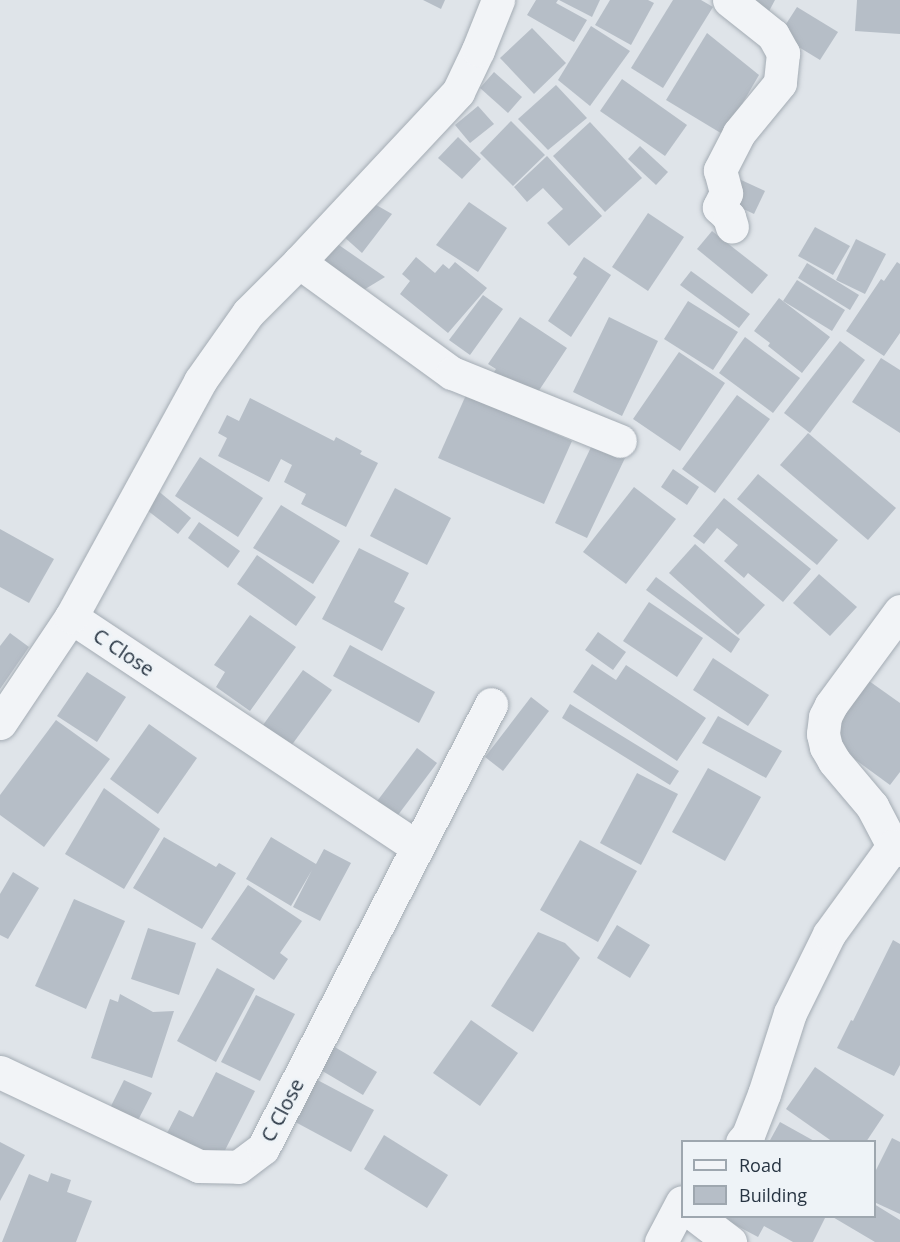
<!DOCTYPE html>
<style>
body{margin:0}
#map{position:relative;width:900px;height:1242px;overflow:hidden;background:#dfe4e9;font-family:"Open Sans",sans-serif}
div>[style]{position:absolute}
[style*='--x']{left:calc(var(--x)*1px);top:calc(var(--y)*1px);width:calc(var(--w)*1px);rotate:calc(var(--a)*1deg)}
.building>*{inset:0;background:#b6bec7}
.roads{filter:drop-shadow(0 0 2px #a4acb4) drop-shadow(0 0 2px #a4acb4)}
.minor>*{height:33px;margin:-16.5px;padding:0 16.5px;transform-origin:16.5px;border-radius:16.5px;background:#f2f4f7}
span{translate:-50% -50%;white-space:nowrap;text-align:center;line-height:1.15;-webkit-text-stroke:6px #eef3f7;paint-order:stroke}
.street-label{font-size:20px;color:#273442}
.legend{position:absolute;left:681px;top:1140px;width:195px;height:78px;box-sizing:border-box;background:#eef3f7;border:2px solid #9ea7af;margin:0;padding:8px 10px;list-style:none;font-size:18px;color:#273442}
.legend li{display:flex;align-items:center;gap:12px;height:30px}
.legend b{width:30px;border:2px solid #9ea7af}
</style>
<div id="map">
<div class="building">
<div style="clip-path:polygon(423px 0,445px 0,441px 9px)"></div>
<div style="clip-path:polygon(536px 0,558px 0,556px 3px,587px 20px,574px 42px,527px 15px)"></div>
<div style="clip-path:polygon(559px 0,600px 0,592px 17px)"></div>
<div style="clip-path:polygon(610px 0,648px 0,654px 3px,631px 45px,595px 25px)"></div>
<div style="clip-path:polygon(673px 0,701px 0,713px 7px,663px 88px,631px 68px)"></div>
<div style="clip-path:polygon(747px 0,775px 0,768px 13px)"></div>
<div style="clip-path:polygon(857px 0,900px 0,900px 34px,855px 31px)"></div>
<div style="clip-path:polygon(797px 7px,838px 32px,820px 60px,779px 35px)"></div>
<div style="clip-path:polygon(591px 26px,630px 51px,590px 106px,558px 80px)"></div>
<div style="clip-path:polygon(532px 28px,566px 63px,534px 94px,500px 58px)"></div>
<div style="clip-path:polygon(707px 33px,759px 75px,724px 135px,666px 100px)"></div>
<div style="clip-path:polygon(494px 72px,522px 97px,508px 113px,480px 88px)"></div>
<div style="clip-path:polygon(622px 79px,687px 125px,665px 156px,600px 111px)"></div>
<div style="clip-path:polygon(556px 85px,587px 118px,548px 150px,518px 119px)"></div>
<div style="clip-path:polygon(478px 106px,494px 124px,470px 143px,455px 125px)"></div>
<div style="clip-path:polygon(511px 121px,545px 155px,513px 186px,480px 153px)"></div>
<div style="clip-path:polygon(590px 122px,642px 178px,605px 212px,553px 156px)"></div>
<div style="clip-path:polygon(458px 137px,481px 159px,462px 179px,438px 158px)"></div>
<div style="clip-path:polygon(640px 146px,668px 172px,656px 185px,628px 159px)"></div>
<div style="clip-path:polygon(547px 156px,602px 216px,569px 246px,547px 223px,563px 209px,543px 188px,527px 202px,514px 187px)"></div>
<div style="clip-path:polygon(739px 179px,765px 191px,754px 214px,729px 202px)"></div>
<div style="clip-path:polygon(371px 202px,392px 214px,362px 253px,342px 235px)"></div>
<div style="clip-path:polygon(469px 202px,507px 228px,478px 272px,436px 245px)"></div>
<div style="clip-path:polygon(648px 213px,684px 237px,648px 291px,612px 267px)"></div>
<div style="clip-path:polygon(815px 227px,850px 246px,833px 275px,798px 256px)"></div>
<div style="clip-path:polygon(712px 231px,768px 275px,752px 294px,697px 249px)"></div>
<div style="clip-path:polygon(856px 239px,886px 254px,865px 294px,836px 280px)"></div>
<div style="clip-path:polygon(336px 243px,385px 277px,357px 294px,319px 263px)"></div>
<div style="clip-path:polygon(416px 257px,435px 273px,443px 264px,449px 269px,455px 262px,487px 288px,448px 333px,400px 294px,410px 281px,402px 274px)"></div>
<div style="clip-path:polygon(584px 257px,611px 275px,571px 337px,548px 321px,577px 277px,573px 274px)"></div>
<div style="clip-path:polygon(897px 262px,900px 264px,900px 333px,884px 356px,846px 331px,881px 279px,884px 281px)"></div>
<div style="clip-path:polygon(807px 263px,859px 295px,850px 310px,798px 278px)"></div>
<div style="clip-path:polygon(691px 271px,750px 314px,739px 328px,680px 285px)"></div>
<div style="clip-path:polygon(797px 280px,845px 310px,832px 331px,783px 301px)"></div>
<div style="clip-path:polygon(483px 295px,503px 309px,470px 355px,449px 340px)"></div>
<div style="clip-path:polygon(779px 298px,830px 337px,802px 373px,768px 346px,770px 343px,754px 331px)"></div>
<div style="clip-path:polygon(688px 301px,738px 332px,713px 370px,664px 339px)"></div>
<div style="clip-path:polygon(520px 317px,567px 348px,536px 395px,489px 379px,496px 369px,488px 364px)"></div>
<div style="clip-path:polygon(609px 317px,658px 341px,622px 416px,573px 392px)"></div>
<div style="clip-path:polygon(745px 337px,800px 378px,773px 413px,719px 373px)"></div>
<div style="clip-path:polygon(840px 341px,865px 360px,810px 433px,784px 413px)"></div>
<div style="clip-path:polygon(679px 352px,725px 383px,680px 451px,633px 419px)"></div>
<div style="clip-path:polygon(881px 358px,900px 370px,900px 433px,852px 402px)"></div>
<div style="clip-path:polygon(466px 395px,572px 441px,544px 504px,438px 458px)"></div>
<div style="clip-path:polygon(737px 395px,770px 419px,715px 493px,682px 469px)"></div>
<div style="clip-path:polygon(250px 398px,334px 441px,336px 437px,362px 451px,360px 454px,378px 463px,346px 527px,301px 504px,306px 494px,284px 482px,292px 465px,281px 459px,269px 482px,218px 456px,227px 438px,218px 433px,227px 415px,239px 421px)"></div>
<div style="clip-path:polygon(808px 433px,896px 508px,868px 540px,780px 465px)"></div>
<div style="clip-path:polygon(593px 443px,625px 458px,587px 538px,555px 523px)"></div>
<div style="clip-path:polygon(200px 457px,263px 498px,238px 537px,175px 496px)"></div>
<div style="clip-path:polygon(673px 469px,699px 487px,687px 505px,661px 487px)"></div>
<div style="clip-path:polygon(758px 474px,838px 540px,817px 565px,737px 499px)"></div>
<div style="clip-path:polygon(634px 487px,676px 519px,626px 584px,583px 552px)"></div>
<div style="clip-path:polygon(395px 488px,451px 518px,427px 565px,370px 536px)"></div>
<div style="clip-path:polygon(157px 490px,191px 518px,178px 534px,143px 507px)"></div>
<div style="clip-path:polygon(724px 498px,811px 569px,783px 602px,748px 573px,744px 578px,724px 561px,738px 545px,717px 528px,704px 544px,693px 536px)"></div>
<div style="clip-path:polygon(281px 505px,340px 541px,313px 584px,253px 548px)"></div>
<div style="clip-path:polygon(199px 522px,240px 551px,228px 568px,188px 538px)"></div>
<div style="clip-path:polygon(0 529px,54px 559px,29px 603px,0 587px)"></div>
<div style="clip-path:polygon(695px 544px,765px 605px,738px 635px,669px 573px)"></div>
<div style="clip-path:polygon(359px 548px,409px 573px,394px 602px,405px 608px,382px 651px,322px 619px)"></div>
<div style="clip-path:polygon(257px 555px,316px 597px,296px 626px,237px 584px)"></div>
<div style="clip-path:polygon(819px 574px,857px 607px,830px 636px,793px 603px)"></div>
<div style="clip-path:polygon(656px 577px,740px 639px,731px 653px,646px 590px)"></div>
<div style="clip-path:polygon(649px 602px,703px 638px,677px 677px,623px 641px)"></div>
<div style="clip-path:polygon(250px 615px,296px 647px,250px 711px,216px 687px,225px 672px,214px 665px)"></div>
<div style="clip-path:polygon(598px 632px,626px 652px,613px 670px,585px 650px)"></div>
<div style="clip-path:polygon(10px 633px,29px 647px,0 689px,0 646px)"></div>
<div style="clip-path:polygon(350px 645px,435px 692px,419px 723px,333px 676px)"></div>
<div style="clip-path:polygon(713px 658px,769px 695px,748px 726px,693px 690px)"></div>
<div style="clip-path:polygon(592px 664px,616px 680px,626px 665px,706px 718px,677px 761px,573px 692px)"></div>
<div style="clip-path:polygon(303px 670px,332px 690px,291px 746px,263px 725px)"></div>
<div style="clip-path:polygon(87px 672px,126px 697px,97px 742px,57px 716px)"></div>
<div style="clip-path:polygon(869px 681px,900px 703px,900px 772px,890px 785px,827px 739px)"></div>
<div style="clip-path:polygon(531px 697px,549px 711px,503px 771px,485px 757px)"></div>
<div style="clip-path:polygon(570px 704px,679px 771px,670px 785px,562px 718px)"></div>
<div style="clip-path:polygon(718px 716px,782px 751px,766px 778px,702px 743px)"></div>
<div style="clip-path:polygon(56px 720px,110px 759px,44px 847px,0 815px,0 795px)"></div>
<div style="clip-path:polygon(149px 724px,197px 758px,158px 814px,110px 779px)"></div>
<div style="clip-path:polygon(417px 748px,437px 763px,395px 819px,375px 804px)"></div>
<div style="clip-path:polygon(708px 768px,761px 797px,725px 861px,672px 832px)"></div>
<div style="clip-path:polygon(637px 773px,678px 794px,641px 865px,600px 843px)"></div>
<div style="clip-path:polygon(104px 788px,160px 829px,124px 889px,65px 854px)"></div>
<div style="clip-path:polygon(164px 837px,216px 867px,219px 863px,236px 873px,202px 929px,133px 888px)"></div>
<div style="clip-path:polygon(271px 837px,316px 864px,324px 849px,351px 863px,320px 921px,293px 907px,312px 870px,291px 906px,246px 879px)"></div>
<div style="clip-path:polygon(580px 840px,637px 871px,598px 942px,540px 910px)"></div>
<div style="clip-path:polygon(13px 872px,39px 888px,8px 939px,0 935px,0 894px)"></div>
<div style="clip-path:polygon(248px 885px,302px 921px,280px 953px,288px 959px,274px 980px,211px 939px)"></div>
<div style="clip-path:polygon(74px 899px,125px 921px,86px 1009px,35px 986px)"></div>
<div style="clip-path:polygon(617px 925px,650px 945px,630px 978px,597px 958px)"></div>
<div style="clip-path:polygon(148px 928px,196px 943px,179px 995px,131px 979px)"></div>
<div style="clip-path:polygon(538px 932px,565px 943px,580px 958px,533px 1032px,491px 1006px)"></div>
<div style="clip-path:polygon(893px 940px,900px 944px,900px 1065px,894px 1076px,837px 1048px,851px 1020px,853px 1021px)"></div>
<div style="clip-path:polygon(217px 968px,255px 989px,216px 1062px,177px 1041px)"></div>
<div style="clip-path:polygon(120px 994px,153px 1012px,174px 1011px,152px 1078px,91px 1058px,110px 999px,118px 1002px)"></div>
<div style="clip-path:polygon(256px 995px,295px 1014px,260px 1081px,221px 1062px)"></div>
<div style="clip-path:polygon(471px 1020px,518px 1053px,480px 1106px,433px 1073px)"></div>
<div style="clip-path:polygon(333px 1046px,377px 1072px,363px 1095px,319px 1069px)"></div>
<div style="clip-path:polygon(815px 1067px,884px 1115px,866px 1142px,833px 1142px,786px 1109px)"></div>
<div style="clip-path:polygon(216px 1072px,255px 1091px,217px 1166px,164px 1139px,179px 1110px,193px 1117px)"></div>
<div style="clip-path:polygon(308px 1075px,374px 1110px,351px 1152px,286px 1117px)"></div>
<div style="clip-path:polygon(124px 1080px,152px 1093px,133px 1130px,106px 1116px)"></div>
<div style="clip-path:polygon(780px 1122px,816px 1142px,769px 1142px)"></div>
<div style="clip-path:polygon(384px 1135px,448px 1175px,427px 1208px,364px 1169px)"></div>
<div style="clip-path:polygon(892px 1138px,900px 1142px,900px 1214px,874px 1202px,874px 1174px)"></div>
<div style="clip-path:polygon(0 1142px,25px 1155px,0 1201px)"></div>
<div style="clip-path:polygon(51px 1173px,71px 1180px,67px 1192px,92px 1201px,76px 1242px,2px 1242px,29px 1174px,48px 1182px)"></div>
<div style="clip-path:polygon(874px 1204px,900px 1220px,900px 1242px,875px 1242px,831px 1216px,874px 1216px)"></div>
<div style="clip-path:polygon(728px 1216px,826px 1216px,813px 1242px,793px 1242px,764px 1226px,758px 1237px,726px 1220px)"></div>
</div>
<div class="roads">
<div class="minor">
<div style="--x:729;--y:0;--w:56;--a:38.5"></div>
<div style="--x:773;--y:35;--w:21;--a:61"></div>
<div style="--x:783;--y:53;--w:30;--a:96"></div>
<div style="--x:780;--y:83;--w:65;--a:129.4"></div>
<div style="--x:739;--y:133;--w:42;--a:117.2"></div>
<div style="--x:720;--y:170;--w:24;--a:75"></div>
<div style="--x:726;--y:193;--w:16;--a:117"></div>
<div style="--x:719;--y:207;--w:14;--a:45"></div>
<div style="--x:729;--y:217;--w:10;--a:73"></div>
<div style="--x:299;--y:262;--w:189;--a:36"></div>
<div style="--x:452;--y:373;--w:181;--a:22"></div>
<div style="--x:900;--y:611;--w:117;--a:126.3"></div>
<div style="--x:831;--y:705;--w:13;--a:117"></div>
<div style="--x:825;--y:717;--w:17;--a:97"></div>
<div style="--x:823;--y:734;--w:13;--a:77"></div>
<div style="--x:826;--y:747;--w:16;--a:60"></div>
<div style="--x:834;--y:761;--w:59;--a:49.8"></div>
<div style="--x:872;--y:806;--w:45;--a:62.3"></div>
<div style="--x:893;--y:846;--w:8;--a:30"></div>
<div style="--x:71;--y:617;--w:415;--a:33.6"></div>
<div style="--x:0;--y:723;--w:128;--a:-56.2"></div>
<div style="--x:71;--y:617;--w:269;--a:-61.3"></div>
<div style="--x:200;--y:381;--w:83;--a:-54.8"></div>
<div style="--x:248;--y:313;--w:72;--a:-45"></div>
<div style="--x:299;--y:262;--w:233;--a:-46.9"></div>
<div style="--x:458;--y:92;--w:47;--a:-64.5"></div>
<div style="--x:478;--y:50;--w:54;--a:-68.2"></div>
<div style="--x:0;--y:1072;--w:220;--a:25.3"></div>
<div style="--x:199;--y:1166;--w:39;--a:1"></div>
<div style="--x:238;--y:1167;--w:31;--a:-37"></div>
<div style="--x:263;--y:1148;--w:499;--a:-62.8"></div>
<div style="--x:742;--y:1142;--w:9;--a:-49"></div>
<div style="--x:748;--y:1135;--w:44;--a:-68.7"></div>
<div style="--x:764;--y:1094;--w:85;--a:-72.2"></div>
<div style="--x:790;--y:1013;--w:88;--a:-63.7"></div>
<div style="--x:829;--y:934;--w:109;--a:-54"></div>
<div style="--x:696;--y:1216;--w:43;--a:37.4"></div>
<div style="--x:661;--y:1242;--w:45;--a:-62.3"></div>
</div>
</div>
<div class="street-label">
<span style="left:124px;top:652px;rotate:34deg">C Close</span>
<span style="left:282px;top:1110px;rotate:-62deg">C Close</span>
</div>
<ul class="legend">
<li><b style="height:8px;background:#f2f4f7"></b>Road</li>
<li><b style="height:16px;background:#b6bec7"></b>Building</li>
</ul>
</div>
